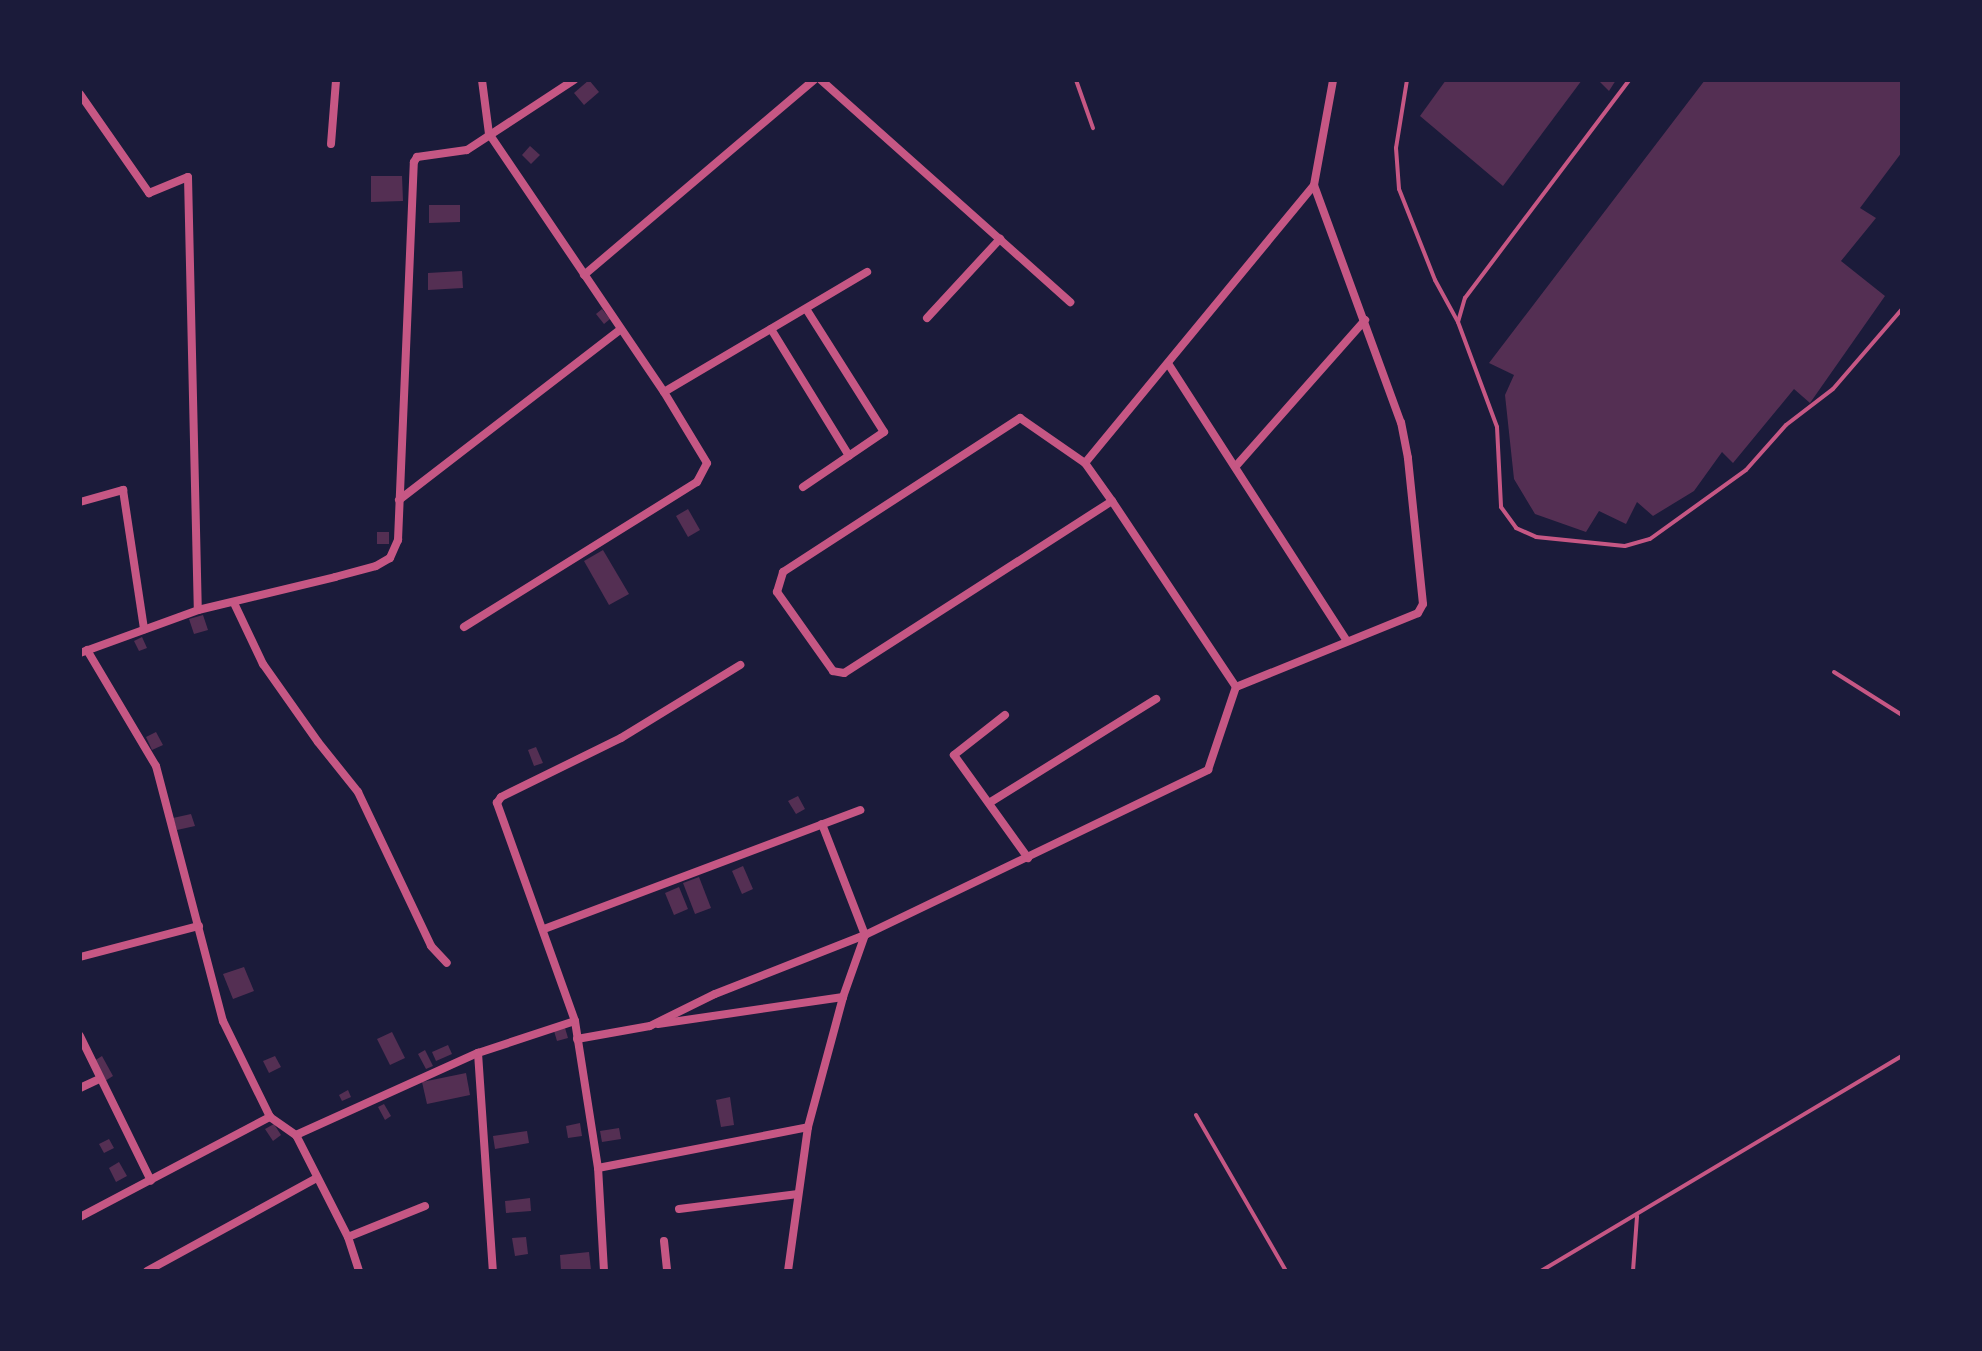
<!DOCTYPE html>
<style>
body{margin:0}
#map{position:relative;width:1982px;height:1351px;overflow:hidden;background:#1b1b3a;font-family:"Open Sans",sans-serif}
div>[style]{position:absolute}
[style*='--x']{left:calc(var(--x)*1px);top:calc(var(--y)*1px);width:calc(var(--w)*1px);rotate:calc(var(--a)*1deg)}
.building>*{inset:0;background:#542f53}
.service>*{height:4px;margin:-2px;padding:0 2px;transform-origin:2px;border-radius:2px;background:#c65784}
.minor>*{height:8px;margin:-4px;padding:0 4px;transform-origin:4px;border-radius:4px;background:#c65784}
span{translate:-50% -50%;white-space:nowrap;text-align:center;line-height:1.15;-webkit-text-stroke:6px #1b1b3a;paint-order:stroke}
.frame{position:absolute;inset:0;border:82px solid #1b1b3a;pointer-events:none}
</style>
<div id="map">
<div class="building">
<div style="clip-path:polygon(589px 80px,599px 92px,584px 105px,574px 93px)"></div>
<div style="clip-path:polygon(1446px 80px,1582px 80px,1503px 186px,1420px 116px)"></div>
<div style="clip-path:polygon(1598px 80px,1616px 80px,1609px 91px)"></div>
<div style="clip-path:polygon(1705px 80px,1902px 80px,1902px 152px,1860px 208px,1876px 218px,1841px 261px,1885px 296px,1810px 403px,1794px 389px,1733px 463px,1722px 452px,1694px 491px,1653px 516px,1637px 502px,1626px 524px,1599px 511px,1586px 532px,1535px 514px,1514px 479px,1505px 395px,1514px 375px,1489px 363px)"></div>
<div style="clip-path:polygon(530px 146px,540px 155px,531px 164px,522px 155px)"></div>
<div style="clip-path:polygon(371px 176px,402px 176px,403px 201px,371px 202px)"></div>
<div style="clip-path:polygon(429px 205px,460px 205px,460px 222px,429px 223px)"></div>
<div style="clip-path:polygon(462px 271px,463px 288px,428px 290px,428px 273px)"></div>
<div style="clip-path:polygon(602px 309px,610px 319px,604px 324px,596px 314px)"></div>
<div style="clip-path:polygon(688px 509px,700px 530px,688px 537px,676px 516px)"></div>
<div style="clip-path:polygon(377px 532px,389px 532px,389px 544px,377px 544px)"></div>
<div style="clip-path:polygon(603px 550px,629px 594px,609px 605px,584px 561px)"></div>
<div style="clip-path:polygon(203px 615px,208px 630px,194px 634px,189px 619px)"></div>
<div style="clip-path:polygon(142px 637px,147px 648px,139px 651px,134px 641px)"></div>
<div style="clip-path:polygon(156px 732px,163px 745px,152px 750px,146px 737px)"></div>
<div style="clip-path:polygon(536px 747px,543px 763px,534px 766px,528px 750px)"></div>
<div style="clip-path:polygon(798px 796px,805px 809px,796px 814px,788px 801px)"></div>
<div style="clip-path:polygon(191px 814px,195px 826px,177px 830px,173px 818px)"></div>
<div style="clip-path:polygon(743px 866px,753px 889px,742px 894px,732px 871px)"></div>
<div style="clip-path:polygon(699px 877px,711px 908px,695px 914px,683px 883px)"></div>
<div style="clip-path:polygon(679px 887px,688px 909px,674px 915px,665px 893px)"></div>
<div style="clip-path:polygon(244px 967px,254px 991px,233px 999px,223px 974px)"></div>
<div style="clip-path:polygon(565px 1028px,568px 1038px,557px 1041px,554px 1031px)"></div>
<div style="clip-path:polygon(392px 1032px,405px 1058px,390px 1065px,377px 1039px)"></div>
<div style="clip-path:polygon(448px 1045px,452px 1054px,436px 1061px,432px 1052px)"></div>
<div style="clip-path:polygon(425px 1050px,433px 1066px,426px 1069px,418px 1054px)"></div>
<div style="clip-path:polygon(102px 1056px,113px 1076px,105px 1081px,94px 1061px)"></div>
<div style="clip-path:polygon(275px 1056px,281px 1067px,269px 1073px,263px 1061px)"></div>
<div style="clip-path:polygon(466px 1073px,470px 1095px,427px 1104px,422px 1082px)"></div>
<div style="clip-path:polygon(348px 1090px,351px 1097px,342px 1101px,339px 1095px)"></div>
<div style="clip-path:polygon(730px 1097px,734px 1125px,721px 1127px,716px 1100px)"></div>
<div style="clip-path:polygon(384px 1104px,391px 1116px,385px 1120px,378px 1107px)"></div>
<div style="clip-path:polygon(580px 1123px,582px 1136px,568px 1138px,566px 1126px)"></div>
<div style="clip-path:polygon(274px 1124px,281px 1135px,273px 1141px,265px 1129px)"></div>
<div style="clip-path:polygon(619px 1128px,621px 1139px,602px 1142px,600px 1131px)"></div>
<div style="clip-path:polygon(527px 1131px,529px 1143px,495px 1149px,493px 1136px)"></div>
<div style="clip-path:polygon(109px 1139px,114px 1148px,104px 1153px,99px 1144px)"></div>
<div style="clip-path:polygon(119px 1162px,127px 1176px,116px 1182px,109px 1168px)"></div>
<div style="clip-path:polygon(530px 1198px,531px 1211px,506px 1213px,505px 1201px)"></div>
<div style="clip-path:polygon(526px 1237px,528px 1254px,515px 1256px,512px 1238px)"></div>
<div style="clip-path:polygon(589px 1252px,591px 1270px,561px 1271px,560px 1255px)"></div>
</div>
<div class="service">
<div style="--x:1076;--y:80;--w:51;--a:70.5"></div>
<div style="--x:1407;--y:80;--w:69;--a:99.2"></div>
<div style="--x:1396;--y:148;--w:41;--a:85.8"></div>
<div style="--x:1399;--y:189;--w:98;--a:68.4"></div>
<div style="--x:1435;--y:280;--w:48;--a:61.3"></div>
<div style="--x:1458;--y:322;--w:112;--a:69.6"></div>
<div style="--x:1497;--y:427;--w:80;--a:87.1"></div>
<div style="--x:1501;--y:507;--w:26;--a:54"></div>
<div style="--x:1516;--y:528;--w:22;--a:24"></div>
<div style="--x:1536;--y:537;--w:89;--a:5.8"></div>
<div style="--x:1625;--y:546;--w:26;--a:-16"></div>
<div style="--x:1650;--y:539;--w:118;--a:-35.7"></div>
<div style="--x:1746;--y:470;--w:60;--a:-48.4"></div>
<div style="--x:1786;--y:425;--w:59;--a:-37.5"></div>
<div style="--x:1833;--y:389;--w:106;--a:-49.2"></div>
<div style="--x:1458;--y:322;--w:25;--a:-74"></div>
<div style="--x:1465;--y:298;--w:273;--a:-53"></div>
<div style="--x:1834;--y:672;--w:80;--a:32.3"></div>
<div style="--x:1196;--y:1115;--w:180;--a:60"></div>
<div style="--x:1541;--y:1271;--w:420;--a:-30.8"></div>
<div style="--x:1633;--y:1271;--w:55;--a:-85.8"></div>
</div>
<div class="minor">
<div style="--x:821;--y:80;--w:334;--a:41.7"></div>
<div style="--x:80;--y:94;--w:121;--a:55.1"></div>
<div style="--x:149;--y:193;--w:42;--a:-22.3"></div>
<div style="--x:188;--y:177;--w:433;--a:88.7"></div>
<div style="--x:331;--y:144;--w:64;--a:-85.5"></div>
<div style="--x:584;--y:275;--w:302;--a:-40.3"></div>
<div style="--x:927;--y:318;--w:108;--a:-47.3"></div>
<div style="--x:771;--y:329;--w:149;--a:58.4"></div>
<div style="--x:1169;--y:365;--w:328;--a:57.2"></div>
<div style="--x:664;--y:392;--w:236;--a:-30.6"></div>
<div style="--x:1085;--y:463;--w:360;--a:-50.5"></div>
<div style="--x:1314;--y:185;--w:107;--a:-79.7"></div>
<div style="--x:1236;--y:466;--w:195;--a:-48.5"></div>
<div style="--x:803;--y:487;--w:98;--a:-34.2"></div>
<div style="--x:884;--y:432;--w:144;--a:-122.3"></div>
<div style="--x:399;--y:500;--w:279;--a:-37.6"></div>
<div style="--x:1112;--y:501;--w:318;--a:147.3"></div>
<div style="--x:844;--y:673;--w:11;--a:-170"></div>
<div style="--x:833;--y:671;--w:97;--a:-125.3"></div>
<div style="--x:777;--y:592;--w:21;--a:-73"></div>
<div style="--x:783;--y:572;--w:283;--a:-33"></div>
<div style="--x:1020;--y:418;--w:79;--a:34.7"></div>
<div style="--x:1085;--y:463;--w:47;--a:54.6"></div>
<div style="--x:1112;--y:501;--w:224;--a:56.3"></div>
<div style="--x:80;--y:502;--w:45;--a:-15.6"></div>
<div style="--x:123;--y:490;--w:141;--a:81.4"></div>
<div style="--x:234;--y:603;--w:68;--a:64.6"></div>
<div style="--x:263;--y:664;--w:95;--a:54.8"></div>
<div style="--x:318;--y:742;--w:64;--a:51.3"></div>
<div style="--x:358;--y:792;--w:170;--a:64.6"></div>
<div style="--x:431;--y:946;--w:23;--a:47"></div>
<div style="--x:464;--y:627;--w:274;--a:-31.9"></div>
<div style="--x:697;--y:482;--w:21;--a:-62"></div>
<div style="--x:707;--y:463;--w:83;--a:-121.2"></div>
<div style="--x:664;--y:392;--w:312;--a:-124.1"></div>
<div style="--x:489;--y:134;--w:54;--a:-97.4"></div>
<div style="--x:87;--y:650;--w:135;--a:59.3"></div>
<div style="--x:156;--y:766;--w:264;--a:75.3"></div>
<div style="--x:223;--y:1021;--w:107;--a:63.9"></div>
<div style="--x:270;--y:1117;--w:32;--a:35"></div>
<div style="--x:296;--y:1135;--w:114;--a:63"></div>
<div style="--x:348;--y:1237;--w:36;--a:72"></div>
<div style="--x:80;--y:653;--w:126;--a:-20"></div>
<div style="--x:198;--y:610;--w:141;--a:-13.5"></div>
<div style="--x:335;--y:577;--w:42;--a:-15"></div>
<div style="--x:376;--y:566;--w:16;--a:-30"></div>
<div style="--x:390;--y:558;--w:20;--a:-66"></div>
<div style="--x:398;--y:540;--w:378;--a:-87.6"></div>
<div style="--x:414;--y:162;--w:6;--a:-59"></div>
<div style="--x:417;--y:157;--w:50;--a:-8"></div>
<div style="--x:467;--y:150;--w:128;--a:-33.2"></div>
<div style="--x:1236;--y:687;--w:196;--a:-22.1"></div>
<div style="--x:1418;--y:613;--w:10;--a:-61"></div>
<div style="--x:1423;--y:604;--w:147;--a:-95.9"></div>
<div style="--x:1408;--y:458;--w:36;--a:-101"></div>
<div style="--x:1401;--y:423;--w:253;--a:-110.1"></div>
<div style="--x:1005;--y:715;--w:65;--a:141.9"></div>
<div style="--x:954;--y:755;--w:127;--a:54.3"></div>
<div style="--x:989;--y:803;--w:197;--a:-31.9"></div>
<div style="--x:544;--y:929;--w:338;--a:-20.6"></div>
<div style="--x:80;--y:957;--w:123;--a:-14.6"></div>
<div style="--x:658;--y:1024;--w:187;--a:-8.3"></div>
<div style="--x:80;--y:1036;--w:161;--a:63.9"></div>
<div style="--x:577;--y:1039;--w:74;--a:-10.1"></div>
<div style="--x:650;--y:1026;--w:72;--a:-26.2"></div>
<div style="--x:715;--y:994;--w:161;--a:-21.5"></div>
<div style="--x:865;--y:935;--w:381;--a:-25.7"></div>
<div style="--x:1208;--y:770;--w:88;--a:-71.4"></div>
<div style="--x:478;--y:1053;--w:219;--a:86.1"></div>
<div style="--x:80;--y:1088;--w:21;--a:-25"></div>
<div style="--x:296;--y:1135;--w:200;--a:-24.3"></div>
<div style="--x:478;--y:1053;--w:102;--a:-18.3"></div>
<div style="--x:598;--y:1168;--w:214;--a:-11"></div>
<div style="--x:679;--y:1209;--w:120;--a:-7.2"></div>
<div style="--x:80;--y:1217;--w:215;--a:-27.8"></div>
<div style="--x:348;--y:1237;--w:83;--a:-21.9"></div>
<div style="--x:664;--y:1241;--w:30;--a:84"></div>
<div style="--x:147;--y:1271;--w:194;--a:-28.7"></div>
<div style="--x:604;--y:1271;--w:103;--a:-93.3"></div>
<div style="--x:598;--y:1168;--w:149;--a:-98.9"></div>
<div style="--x:575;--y:1021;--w:232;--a:-109.7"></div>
<div style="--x:497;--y:803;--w:7;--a:-56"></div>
<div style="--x:501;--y:797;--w:134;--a:-26.2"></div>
<div style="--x:621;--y:738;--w:140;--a:-31.5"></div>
<div style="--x:788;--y:1271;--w:145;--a:-82.1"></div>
<div style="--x:808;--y:1127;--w:135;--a:-74.9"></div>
<div style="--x:843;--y:997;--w:66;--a:-70.5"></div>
<div style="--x:865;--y:935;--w:119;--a:-111.2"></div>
</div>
<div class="frame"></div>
</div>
